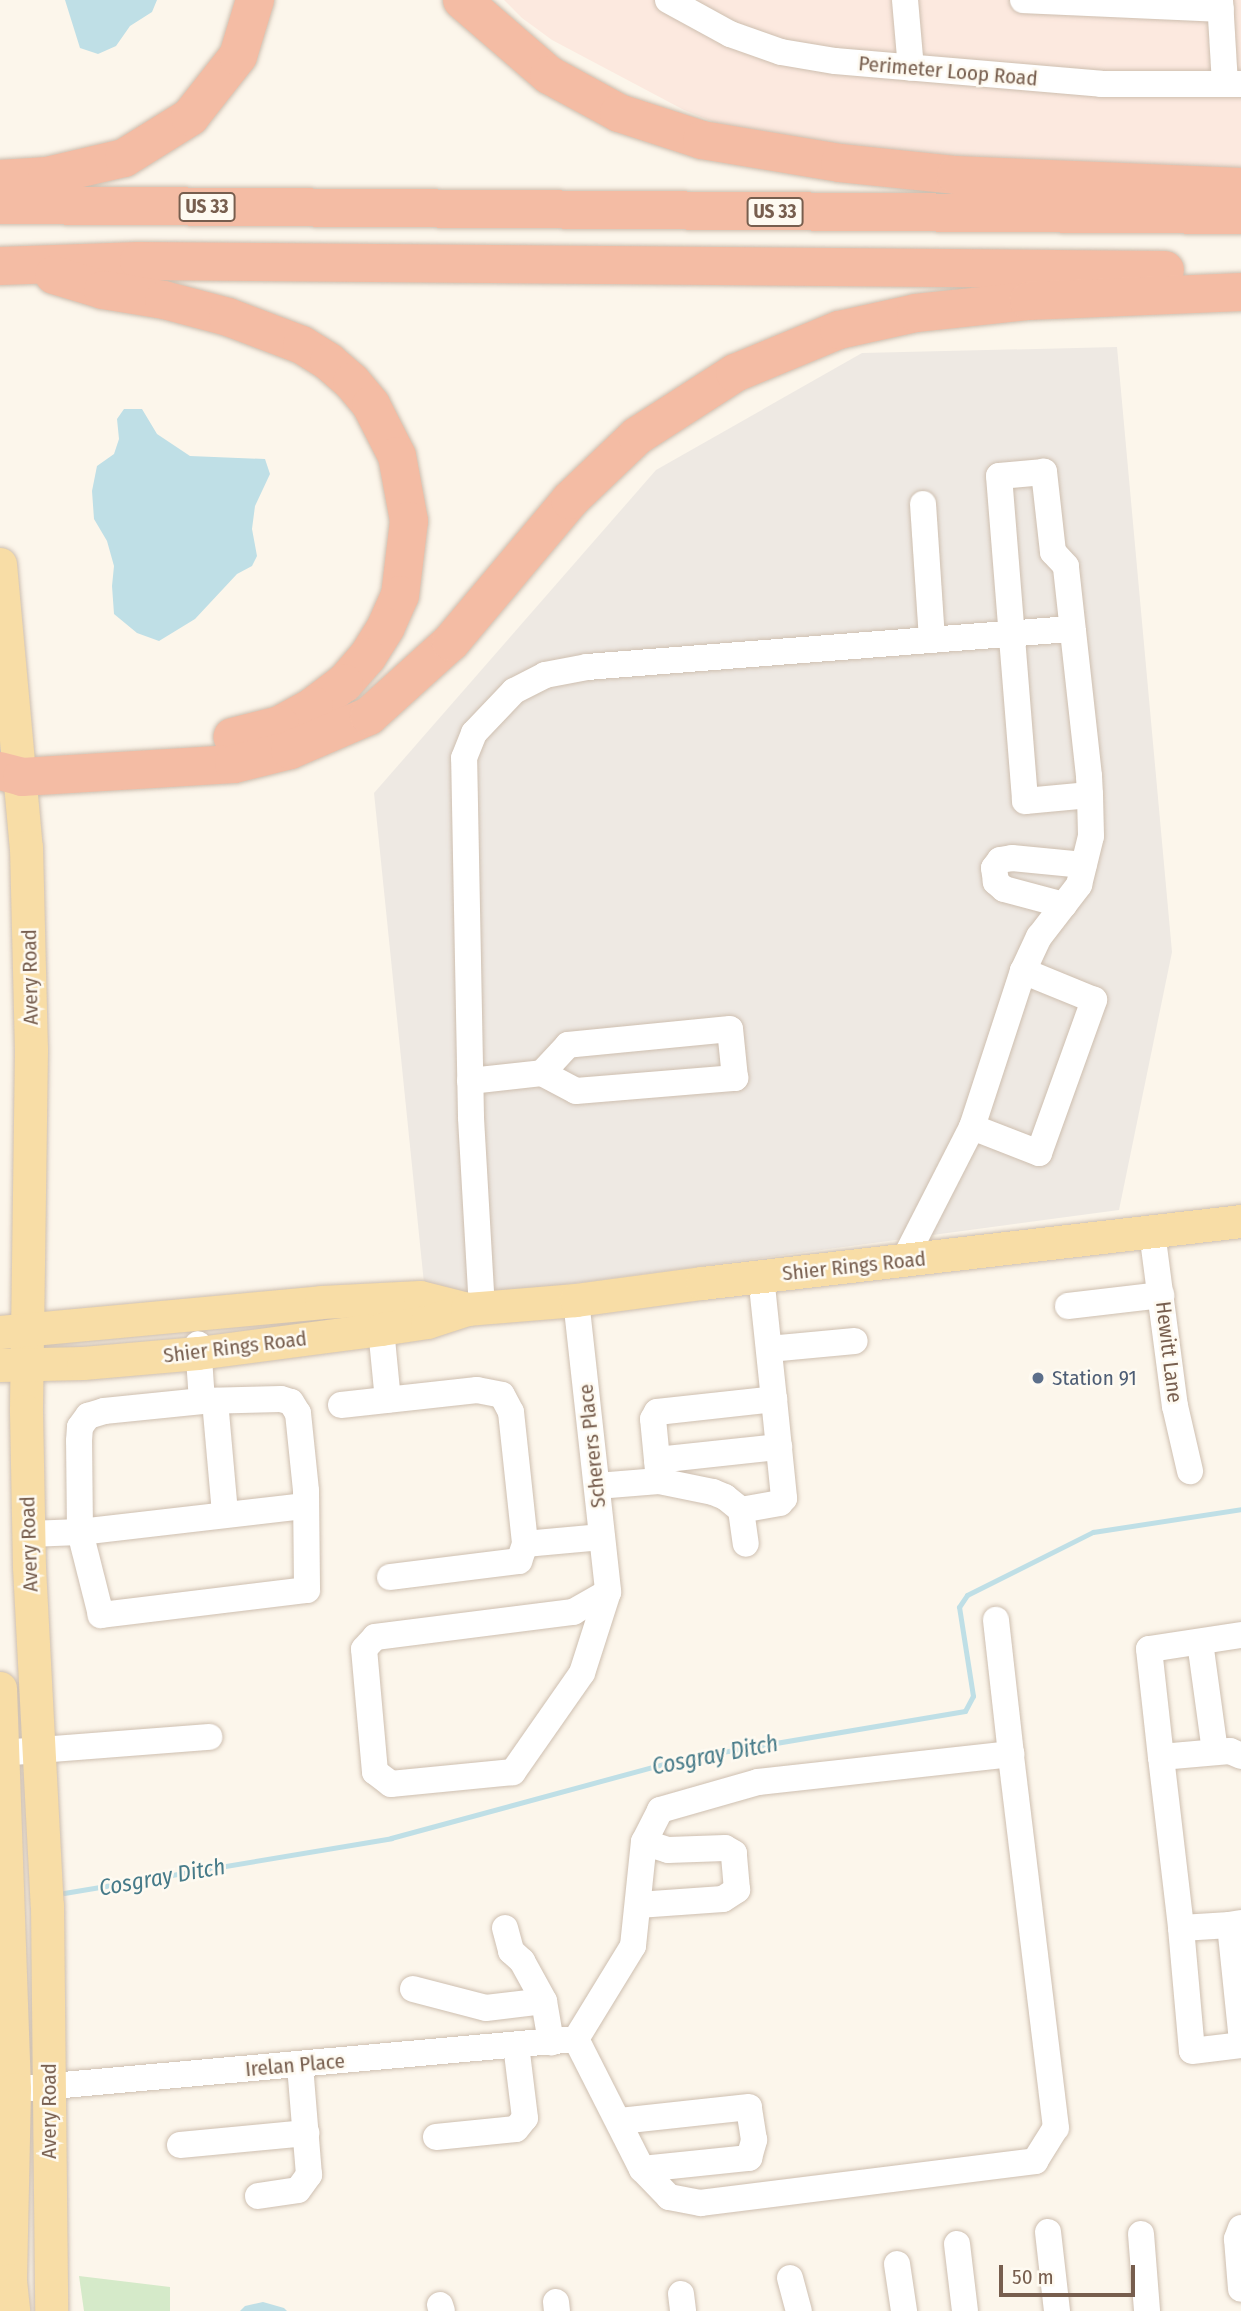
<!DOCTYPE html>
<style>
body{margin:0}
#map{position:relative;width:1241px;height:2311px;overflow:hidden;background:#fcf6eb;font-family:"Fira Sans Condensed",sans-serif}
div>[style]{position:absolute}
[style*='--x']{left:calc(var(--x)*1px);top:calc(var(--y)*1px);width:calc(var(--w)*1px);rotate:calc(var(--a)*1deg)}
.commercial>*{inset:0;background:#fce9df}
.industrial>*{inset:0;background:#eee9e3}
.green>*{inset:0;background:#d5eac9}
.water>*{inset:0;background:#bfdfe6}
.stream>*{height:5px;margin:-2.5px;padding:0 2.5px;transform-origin:2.5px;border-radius:2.5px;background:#bfdfe6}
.roads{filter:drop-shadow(0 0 2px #cebfb0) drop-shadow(0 0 2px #cebfb0)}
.minor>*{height:26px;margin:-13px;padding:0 13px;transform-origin:13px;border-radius:13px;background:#fff}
.major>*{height:33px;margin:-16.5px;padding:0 16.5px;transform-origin:16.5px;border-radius:16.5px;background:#f8dda6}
.highway>*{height:38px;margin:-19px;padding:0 19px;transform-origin:19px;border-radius:19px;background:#f4bca4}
.dots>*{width:19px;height:19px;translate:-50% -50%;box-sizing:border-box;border:4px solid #fefaf1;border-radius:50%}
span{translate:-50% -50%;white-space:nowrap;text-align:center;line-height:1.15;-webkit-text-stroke:5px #fefaf1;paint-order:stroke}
.shield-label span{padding:2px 5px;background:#fefaf1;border:2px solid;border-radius:5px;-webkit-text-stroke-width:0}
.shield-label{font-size:19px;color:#775e4e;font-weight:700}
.street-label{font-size:21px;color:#775e4e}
.service-label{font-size:21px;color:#4e5e75}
.left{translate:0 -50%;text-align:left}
.water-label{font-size:23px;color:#477b89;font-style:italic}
.scale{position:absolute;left:999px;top:2265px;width:136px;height:32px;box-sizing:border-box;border:4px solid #775e4e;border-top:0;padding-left:9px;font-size:21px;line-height:24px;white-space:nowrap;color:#775e4e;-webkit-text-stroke:5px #fefaf1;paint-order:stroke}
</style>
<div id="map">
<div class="commercial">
<div style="clip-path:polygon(504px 0,1241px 0,1241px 177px,762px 142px,684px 110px,552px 40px,522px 18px)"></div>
</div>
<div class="industrial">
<div style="clip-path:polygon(1117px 347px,1172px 952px,1119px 1210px,426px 1303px,374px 793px,656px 470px,862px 353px)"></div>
</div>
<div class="green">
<div style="clip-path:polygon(79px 2276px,170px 2287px,170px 2311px,84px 2311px)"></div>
</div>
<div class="water">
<div style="clip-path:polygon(65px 0,157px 0,152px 12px,130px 26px,116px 46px,98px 54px,80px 48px)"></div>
<div style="clip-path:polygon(124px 409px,142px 409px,157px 434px,190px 456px,265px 459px,270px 474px,255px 506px,252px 529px,257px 556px,252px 566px,237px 574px,195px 619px,159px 641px,137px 633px,114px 614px,112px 586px,114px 566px,107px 541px,94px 519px,92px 491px,97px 466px,114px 454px,119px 439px,117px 419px)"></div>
<div style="clip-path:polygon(263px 2302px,284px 2308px,287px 2311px,240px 2311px,245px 2306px)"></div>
</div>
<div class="stream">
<div style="--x:64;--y:1893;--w:332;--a:-9.5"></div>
<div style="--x:391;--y:1838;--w:301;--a:-15.2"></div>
<div style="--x:681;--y:1759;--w:288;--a:-9.6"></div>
<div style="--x:965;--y:1711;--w:17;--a:-62"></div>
<div style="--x:973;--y:1696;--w:90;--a:-98.9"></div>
<div style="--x:959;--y:1607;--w:14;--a:-56"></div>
<div style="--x:967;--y:1595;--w:141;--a:-26.6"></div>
<div style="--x:1093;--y:1532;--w:150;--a:-8.8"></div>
</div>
<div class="roads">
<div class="minor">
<div style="--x:668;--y:0;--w:71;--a:28.7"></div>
<div style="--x:730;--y:34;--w:54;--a:19.4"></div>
<div style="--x:781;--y:52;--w:55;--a:9.5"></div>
<div style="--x:835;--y:61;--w:267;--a:4.9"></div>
<div style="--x:1101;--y:84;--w:140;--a:0"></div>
<div style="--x:905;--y:0;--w:68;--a:85"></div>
<div style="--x:1023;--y:0;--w:198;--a:2.6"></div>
<div style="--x:1220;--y:0;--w:84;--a:86.6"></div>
<div style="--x:923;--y:504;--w:136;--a:86.2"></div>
<div style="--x:1064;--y:905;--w:62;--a:-165.1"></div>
<div style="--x:1004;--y:889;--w:11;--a:-139"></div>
<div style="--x:996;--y:882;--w:14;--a:-98"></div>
<div style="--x:994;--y:868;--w:10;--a:-53"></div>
<div style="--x:1000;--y:860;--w:12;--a:-9"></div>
<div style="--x:1012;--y:858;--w:72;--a:5.6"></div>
<div style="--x:470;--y:1081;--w:72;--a:-6.3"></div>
<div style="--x:542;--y:1073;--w:38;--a:28"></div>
<div style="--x:576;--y:1091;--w:160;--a:-4.7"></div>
<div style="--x:735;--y:1078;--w:49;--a:-95.8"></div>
<div style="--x:730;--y:1029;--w:163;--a:174.4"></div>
<div style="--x:568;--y:1045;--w:38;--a:133"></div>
<div style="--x:972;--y:1127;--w:72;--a:21.2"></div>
<div style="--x:1039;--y:1153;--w:163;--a:-70.2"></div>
<div style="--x:1094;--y:1000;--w:77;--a:-157.8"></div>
<div style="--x:1152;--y:1232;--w:176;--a:82.5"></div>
<div style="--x:1175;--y:1406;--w:67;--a:77"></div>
<div style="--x:904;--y:1260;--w:149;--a:-62.9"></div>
<div style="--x:972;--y:1127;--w:164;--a:-71.9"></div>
<div style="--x:1023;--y:971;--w:38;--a:-65"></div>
<div style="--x:1039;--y:937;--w:66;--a:-52.4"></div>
<div style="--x:1079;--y:885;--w:50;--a:-76.2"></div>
<div style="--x:1091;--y:836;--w:41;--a:-91.4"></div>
<div style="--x:1090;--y:795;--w:19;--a:-93"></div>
<div style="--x:1089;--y:776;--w:211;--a:-96.3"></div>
<div style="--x:1066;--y:566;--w:19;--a:-133"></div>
<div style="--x:1053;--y:552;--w:81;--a:-96.4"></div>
<div style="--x:1044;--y:472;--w:45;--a:174.9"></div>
<div style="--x:999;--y:476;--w:326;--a:85.4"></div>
<div style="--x:1025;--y:801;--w:65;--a:-5.3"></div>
<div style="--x:761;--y:1276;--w:124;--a:84"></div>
<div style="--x:576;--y:1300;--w:294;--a:83.7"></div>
<div style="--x:608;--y:1592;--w:85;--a:107.8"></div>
<div style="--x:582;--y:1673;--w:121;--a:124.9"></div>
<div style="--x:513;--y:1772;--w:123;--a:174.4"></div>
<div style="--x:391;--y:1784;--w:20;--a:-143"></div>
<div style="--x:375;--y:1772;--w:123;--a:-95.1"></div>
<div style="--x:364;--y:1649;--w:16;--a:-47"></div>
<div style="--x:375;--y:1637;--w:200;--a:-7.2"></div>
<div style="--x:573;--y:1612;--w:40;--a:-29.7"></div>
<div style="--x:1068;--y:1306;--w:94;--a:-6.7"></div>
<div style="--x:482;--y:1309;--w:192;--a:-93.3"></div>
<div style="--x:471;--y:1117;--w:359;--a:-91.1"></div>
<div style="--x:464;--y:758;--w:27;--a:-68"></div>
<div style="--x:474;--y:733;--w:58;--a:-46.4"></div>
<div style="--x:514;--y:691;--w:35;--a:-27"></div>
<div style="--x:545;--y:675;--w:43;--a:-10.8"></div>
<div style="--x:587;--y:667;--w:487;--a:-4.5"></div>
<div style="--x:381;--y:1329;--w:71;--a:84.4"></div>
<div style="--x:769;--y:1349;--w:86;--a:-5.3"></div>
<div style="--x:202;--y:1401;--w:79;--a:-1.5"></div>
<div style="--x:281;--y:1399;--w:10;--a:17"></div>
<div style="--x:291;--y:1402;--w:13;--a:58"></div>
<div style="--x:298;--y:1413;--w:78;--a:84.1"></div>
<div style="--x:306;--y:1491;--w:99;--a:89.4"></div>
<div style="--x:307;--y:1590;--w:208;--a:173.1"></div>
<div style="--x:101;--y:1615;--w:86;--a:-104.2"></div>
<div style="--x:80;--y:1532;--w:227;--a:-6.6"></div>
<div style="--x:215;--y:1401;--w:113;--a:84.9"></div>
<div style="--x:341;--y:1405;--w:137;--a:-6.3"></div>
<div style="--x:477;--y:1390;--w:25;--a:11"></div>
<div style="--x:502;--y:1395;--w:19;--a:62"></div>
<div style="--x:511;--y:1412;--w:133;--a:83.9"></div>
<div style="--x:525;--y:1544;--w:18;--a:109"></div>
<div style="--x:519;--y:1561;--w:130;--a:172.9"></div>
<div style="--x:657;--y:1460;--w:123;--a:-6.1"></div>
<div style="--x:659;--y:1481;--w:55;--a:11.5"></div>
<div style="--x:713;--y:1492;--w:13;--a:23"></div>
<div style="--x:725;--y:1497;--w:21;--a:39"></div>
<div style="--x:597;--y:1486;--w:62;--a:-4.6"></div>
<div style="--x:659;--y:1481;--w:62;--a:-95.5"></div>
<div style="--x:653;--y:1419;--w:8;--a:-60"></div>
<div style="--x:657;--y:1412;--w:118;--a:-6.3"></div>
<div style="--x:774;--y:1399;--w:100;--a:84.2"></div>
<div style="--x:784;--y:1498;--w:6;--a:129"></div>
<div style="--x:780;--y:1503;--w:40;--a:170"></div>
<div style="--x:741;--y:1510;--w:34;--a:82"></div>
<div style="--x:29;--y:1534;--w:51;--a:-2.2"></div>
<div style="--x:80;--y:1532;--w:91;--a:-90.6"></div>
<div style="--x:79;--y:1441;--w:14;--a:-86"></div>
<div style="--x:80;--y:1427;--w:14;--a:-54"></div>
<div style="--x:88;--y:1416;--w:17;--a:-17"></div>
<div style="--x:104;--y:1411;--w:99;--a:-5.8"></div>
<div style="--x:202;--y:1401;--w:57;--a:-94"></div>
<div style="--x:525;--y:1544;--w:77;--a:-5.2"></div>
<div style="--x:1241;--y:1635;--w:93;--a:171.3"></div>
<div style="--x:1149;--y:1649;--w:109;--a:83.7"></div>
<div style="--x:1161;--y:1757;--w:69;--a:-5"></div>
<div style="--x:1230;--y:1751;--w:12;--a:24"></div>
<div style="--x:1200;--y:1642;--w:111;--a:82.2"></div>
<div style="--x:0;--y:1753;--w:210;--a:-4.4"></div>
<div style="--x:1161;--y:1757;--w:172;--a:83.3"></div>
<div style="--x:1181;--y:1928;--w:49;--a:-3.5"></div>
<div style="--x:638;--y:1905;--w:85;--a:-4"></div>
<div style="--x:723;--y:1899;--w:17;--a:-33"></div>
<div style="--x:737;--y:1890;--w:37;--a:-95"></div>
<div style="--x:734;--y:1853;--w:10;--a:-151"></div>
<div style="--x:725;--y:1848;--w:57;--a:178"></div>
<div style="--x:668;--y:1850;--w:25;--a:-162"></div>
<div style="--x:1241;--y:1923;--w:11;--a:170"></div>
<div style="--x:1230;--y:1925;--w:108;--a:84.1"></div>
<div style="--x:505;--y:1928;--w:24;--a:75"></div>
<div style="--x:511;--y:1951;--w:15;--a:42"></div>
<div style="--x:522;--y:1961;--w:46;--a:61.2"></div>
<div style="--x:544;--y:2001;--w:42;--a:80.3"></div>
<div style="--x:1181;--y:1928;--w:123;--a:84.9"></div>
<div style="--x:1192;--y:2051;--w:49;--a:-7"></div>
<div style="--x:413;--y:1989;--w:75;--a:14.6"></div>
<div style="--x:486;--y:2008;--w:58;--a:-6.9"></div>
<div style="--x:576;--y:2039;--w:109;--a:-58.5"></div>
<div style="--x:633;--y:1946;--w:105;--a:-84"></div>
<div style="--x:644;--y:1842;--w:36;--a:-63"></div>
<div style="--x:660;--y:1810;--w:102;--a:-15.9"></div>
<div style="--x:758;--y:1782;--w:255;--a:-6.3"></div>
<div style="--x:1011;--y:1754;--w:135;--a:-96.4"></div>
<div style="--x:576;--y:2039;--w:146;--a:63.1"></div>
<div style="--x:642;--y:2169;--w:108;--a:-5.9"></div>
<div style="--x:749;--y:2158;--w:19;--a:-74"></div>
<div style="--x:754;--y:2140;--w:33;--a:-99"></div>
<div style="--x:749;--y:2107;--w:130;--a:173.8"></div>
<div style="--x:30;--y:2088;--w:548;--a:-5.13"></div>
<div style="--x:436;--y:2137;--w:80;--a:-5.7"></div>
<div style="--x:516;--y:2129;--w:14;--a:-51"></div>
<div style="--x:525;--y:2118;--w:74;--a:-97"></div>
<div style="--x:180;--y:2145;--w:127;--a:-5.4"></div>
<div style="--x:642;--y:2169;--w:39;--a:46"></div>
<div style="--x:669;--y:2197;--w:32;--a:11"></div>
<div style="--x:700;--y:2203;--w:338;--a:-7.1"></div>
<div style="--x:1035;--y:2161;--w:39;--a:-58"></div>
<div style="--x:1056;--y:2128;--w:377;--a:-96.9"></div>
<div style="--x:258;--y:2196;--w:40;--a:-8.5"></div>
<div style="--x:298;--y:2190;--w:19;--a:-54"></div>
<div style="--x:309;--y:2175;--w:110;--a:-94.7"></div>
<div style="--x:1241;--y:2228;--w:12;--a:110"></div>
<div style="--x:1237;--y:2239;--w:50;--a:85.4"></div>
<div style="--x:1048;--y:2232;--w:80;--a:83.5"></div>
<div style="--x:1141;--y:2234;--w:77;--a:85.5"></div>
<div style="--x:957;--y:2244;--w:67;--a:83.2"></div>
<div style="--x:897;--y:2264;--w:48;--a:81.5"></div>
<div style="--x:790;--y:2278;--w:34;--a:75"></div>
<div style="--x:681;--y:2294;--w:17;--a:83"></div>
<div style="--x:556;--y:2302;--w:9;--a:84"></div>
<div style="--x:440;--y:2305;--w:6;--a:72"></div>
</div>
<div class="major">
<div style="--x:0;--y:564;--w:284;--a:84.8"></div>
<div style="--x:26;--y:847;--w:202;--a:88.6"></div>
<div style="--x:31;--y:1049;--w:362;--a:90.8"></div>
<div style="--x:26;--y:1411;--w:156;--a:88.9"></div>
<div style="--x:29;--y:1567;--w:338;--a:87"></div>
<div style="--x:47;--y:1905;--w:406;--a:89.4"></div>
<div style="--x:0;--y:1332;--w:322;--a:-5.3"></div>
<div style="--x:321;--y:1302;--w:99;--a:-2.9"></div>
<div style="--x:420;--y:1297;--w:49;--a:14.3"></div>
<div style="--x:0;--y:1365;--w:83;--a:-1.4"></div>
<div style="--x:83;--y:1363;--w:115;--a:-5"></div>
<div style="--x:198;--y:1353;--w:185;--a:-7.5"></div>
<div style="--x:381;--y:1329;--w:47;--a:-8.7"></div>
<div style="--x:427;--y:1322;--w:42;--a:-18"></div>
<div style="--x:467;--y:1309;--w:109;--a:-4.7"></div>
<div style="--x:576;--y:1300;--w:127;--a:-7.7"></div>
<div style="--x:702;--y:1283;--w:543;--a:-6.56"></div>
<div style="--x:0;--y:1688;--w:401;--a:88"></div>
<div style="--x:14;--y:2089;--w:191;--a:91.2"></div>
<div style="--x:10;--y:2280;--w:31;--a:84"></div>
</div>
<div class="highway">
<div style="--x:462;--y:0;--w:115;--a:40.8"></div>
<div style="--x:549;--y:75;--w:80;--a:28.5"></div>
<div style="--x:619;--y:113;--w:87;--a:18"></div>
<div style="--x:702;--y:140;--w:140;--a:9.5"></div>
<div style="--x:840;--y:163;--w:117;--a:5.9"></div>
<div style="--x:956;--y:175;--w:285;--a:2.4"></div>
<div style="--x:0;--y:179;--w:47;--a:-3.7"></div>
<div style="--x:47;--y:176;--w:79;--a:-13.2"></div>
<div style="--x:124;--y:158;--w:78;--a:-31.8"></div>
<div style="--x:190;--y:117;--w:78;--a:-51.8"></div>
<div style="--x:238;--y:56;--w:59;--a:-73.1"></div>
<div style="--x:0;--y:205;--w:1241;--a:0.46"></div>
<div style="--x:0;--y:266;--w:139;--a:-2.1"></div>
<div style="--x:139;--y:261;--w:1026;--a:0.5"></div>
<div style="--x:54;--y:275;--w:51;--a:17"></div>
<div style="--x:103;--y:290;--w:62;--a:9.3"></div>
<div style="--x:164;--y:300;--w:66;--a:14.9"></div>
<div style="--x:228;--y:317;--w:79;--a:20.7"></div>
<div style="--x:302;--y:345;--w:32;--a:32"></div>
<div style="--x:329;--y:362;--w:30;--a:41"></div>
<div style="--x:352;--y:382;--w:30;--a:50"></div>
<div style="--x:371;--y:405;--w:57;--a:63"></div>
<div style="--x:397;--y:456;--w:66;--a:79.5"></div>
<div style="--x:409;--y:521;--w:75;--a:96.9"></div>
<div style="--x:400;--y:595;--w:35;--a:114"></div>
<div style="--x:386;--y:627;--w:36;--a:122"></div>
<div style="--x:367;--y:657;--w:35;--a:131"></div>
<div style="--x:344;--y:683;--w:38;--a:143"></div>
<div style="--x:314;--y:706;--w:39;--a:151"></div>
<div style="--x:280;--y:725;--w:49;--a:166"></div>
<div style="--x:0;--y:771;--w:23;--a:15"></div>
<div style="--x:22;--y:777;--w:212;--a:-3.5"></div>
<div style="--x:234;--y:764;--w:58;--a:-14"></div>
<div style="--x:290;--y:750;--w:86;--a:-23.3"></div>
<div style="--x:369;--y:716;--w:110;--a:-42.1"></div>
<div style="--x:451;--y:642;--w:185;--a:-50"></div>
<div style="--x:570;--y:500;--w:93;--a:-43.7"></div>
<div style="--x:637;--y:436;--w:117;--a:-32.7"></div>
<div style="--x:735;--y:373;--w:113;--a:-22.5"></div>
<div style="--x:839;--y:330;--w:79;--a:-12.4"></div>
<div style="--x:916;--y:313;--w:114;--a:-6.1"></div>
<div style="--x:1029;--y:301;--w:212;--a:-2.4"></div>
</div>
</div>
<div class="dots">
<div style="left:1038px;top:1378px;background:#5c6f8a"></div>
</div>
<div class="shield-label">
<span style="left:207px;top:207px">US 33</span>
<span style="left:775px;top:212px">US 33</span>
</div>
<div class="street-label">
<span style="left:948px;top:71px;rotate:5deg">Perimeter Loop Road</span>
<span style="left:30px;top:977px;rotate:-91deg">Avery Road</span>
<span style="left:854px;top:1266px;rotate:-6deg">Shier Rings Road</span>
<span style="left:235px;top:1347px;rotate:-7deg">Shier Rings Road</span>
<span style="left:1169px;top:1352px;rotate:83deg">Hewitt Lane</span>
<span style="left:592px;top:1446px;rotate:-96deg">Scherers Place</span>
<span style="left:29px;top:1544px;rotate:-92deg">Avery Road</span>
<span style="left:295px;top:2065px;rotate:-5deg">Irelan Place</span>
<span style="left:49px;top:2111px;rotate:-90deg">Avery Road</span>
</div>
<div class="service-label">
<span class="left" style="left:1052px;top:1378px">Station 91</span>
</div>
<div class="water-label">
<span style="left:715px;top:1755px;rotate:-11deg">Cosgray Ditch</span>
<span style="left:162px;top:1877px;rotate:-10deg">Cosgray Ditch</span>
</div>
<div class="scale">50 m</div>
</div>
